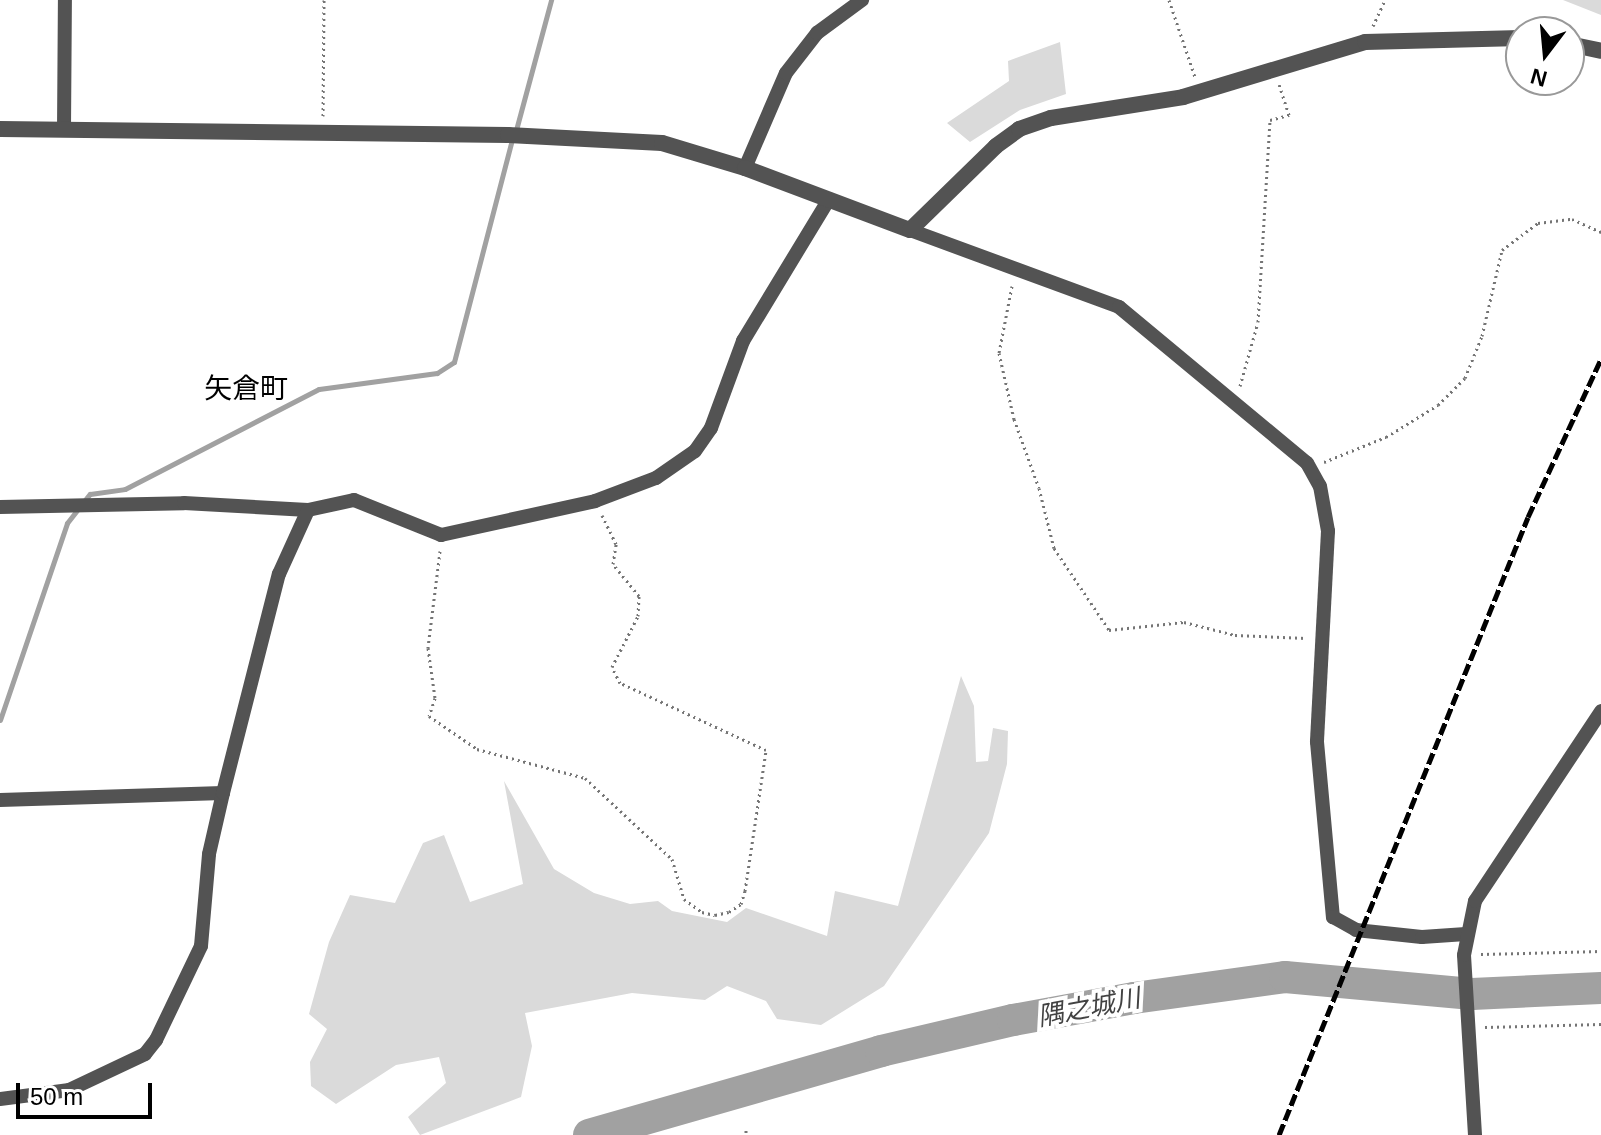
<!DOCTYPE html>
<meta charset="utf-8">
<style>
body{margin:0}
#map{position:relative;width:1601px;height:1135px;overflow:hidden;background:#fff;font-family:Arial,"Noto Sans JP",sans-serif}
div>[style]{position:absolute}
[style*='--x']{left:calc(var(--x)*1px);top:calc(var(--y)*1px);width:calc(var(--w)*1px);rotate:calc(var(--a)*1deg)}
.green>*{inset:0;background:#dadada}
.stream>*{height:5px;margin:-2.5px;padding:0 2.5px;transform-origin:2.5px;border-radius:2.5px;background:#a1a1a1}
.river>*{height:32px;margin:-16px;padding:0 16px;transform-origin:16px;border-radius:16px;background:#a1a1a1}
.path>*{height:3px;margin-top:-1.5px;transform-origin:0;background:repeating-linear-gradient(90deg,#757575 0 2px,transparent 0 6px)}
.minor>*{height:14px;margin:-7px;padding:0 7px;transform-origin:7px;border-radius:7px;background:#535353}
.tertiary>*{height:16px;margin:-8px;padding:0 8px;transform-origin:8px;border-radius:8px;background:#535353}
.rail>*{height:5px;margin-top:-2.5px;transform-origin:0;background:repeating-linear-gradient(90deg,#000 0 12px,transparent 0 16px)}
span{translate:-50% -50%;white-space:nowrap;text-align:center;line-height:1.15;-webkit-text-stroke:8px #fff;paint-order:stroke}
.water-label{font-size:26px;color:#424242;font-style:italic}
.quarter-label{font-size:28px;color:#000}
.north{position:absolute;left:1505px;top:16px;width:80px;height:80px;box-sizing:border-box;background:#fff;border:2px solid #999;border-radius:50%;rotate:196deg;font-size:22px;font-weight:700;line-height:32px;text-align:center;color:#000}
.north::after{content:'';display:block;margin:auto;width:28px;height:36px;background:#000;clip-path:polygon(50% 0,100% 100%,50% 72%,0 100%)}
.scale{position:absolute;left:16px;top:1083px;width:136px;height:36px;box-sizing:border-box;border:4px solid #000;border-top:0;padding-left:10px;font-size:24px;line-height:28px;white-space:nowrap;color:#000;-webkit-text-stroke:6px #fff;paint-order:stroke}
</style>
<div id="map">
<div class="green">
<div style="clip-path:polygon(1563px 0,1601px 0,1601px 15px)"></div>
<div style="clip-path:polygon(1060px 42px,1066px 94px,1020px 110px,970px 142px,947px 123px,1009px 81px,1008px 61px)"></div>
<div style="clip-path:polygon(961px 676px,974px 706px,976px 762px,988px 761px,993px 728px,1008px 731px,1007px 764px,989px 833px,884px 986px,821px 1025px,777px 1019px,766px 1001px,727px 986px,705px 1000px,632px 993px,525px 1013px,532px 1046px,521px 1097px,420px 1135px,408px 1117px,446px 1083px,439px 1057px,396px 1065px,336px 1104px,311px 1086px,310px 1062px,327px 1029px,309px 1014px,329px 942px,350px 895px,395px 903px,423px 843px,444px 835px,470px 902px,523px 884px,504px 781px,554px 869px,594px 893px,630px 904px,658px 901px,672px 911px,727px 922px,746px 908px,827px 936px,835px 891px,898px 906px)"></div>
</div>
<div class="stream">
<div style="--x:516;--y:130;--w:135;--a:-74.9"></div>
<div style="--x:0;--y:720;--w:208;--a:-71.2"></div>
<div style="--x:67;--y:523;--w:37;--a:-52"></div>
<div style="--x:90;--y:494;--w:35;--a:-8"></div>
<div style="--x:125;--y:489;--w:218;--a:-27.3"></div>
<div style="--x:319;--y:389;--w:119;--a:-7.7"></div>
<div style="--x:437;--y:373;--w:20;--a:-33"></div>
<div style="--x:454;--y:362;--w:229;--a:-75.4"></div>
</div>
<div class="river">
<div style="--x:589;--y:1135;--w:304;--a:-16"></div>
<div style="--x:881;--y:1051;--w:136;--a:-13.2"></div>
<div style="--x:1013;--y:1020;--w:123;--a:-10.3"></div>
<div style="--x:1134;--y:998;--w:152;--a:-7.9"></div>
<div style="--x:1285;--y:977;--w:188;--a:5.2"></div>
<div style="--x:1472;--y:994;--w:129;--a:-2.7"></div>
</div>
<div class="path">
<div style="--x:1169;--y:0;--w:81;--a:71.3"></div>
<div style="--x:1373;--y:26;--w:29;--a:-65"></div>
<div style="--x:323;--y:116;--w:116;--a:-89.5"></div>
<div style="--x:1012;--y:286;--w:68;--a:101"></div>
<div style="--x:999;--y:353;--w:68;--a:77.2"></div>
<div style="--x:1014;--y:419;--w:73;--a:70.1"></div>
<div style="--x:1039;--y:488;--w:62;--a:76"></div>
<div style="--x:1054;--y:548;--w:99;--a:56.1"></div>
<div style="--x:1109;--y:630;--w:75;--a:-6.1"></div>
<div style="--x:1184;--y:622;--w:53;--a:14.3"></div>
<div style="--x:1235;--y:635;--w:71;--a:2.4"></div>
<div style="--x:1240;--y:386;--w:66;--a:-74.3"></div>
<div style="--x:1258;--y:322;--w:202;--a:-86.6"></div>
<div style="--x:1270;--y:120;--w:20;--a:-15"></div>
<div style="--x:1289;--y:115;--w:32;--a:-108"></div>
<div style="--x:1324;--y:462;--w:67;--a:-22"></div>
<div style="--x:1386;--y:437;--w:61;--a:-31.6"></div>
<div style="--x:1438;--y:405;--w:38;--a:-45"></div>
<div style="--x:1465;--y:378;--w:45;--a:-68"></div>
<div style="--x:1482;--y:336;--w:88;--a:-76.9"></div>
<div style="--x:1502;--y:250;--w:45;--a:-36.9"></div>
<div style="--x:1538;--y:223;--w:34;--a:-7"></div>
<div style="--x:1572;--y:219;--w:32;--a:24"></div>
<div style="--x:440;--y:551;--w:98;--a:97.1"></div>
<div style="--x:428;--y:648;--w:50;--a:82"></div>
<div style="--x:435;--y:698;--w:19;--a:108"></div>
<div style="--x:429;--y:716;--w:58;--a:34.5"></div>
<div style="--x:477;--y:749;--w:112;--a:15"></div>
<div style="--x:585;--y:778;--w:119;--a:43"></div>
<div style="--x:672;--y:859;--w:42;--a:73.3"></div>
<div style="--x:684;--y:899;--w:22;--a:36"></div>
<div style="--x:702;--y:912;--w:13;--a:13"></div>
<div style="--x:715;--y:915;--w:14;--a:-12"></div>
<div style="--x:729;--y:912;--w:14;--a:-34"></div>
<div style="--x:741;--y:904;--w:14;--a:-73"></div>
<div style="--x:745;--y:891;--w:143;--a:-81.5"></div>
<div style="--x:766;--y:750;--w:161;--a:-155.3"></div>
<div style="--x:620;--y:683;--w:18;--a:-117"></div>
<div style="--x:612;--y:667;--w:57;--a:-63"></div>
<div style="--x:638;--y:616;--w:20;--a:-87"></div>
<div style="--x:639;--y:596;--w:41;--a:-129.1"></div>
<div style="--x:613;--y:564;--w:20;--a:-81"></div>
<div style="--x:616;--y:544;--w:32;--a:-116"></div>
<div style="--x:1481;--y:954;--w:120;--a:-1.4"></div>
<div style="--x:1485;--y:1027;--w:116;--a:-1.5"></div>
<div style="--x:746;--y:1130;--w:5;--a:90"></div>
</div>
<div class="minor">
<div style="--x:64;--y:130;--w:130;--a:-89.6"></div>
<div style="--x:745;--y:168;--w:103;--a:-66.7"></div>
<div style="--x:786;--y:73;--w:51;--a:-52.2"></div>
<div style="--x:817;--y:33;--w:56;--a:-36.3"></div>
<div style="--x:910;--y:230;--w:223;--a:20.2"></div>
<div style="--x:1119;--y:307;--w:244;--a:39.7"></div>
<div style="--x:1307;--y:463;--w:26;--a:61"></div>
<div style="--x:1320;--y:486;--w:46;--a:79.9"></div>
<div style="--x:1328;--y:531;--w:211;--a:93"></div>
<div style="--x:1317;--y:742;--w:176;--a:84.8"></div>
<div style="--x:1333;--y:917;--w:26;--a:29"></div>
<div style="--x:1356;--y:930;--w:66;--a:6.1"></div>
<div style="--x:1422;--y:937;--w:44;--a:-3.9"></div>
<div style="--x:0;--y:507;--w:184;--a:-1.2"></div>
<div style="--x:184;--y:503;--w:124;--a:3.2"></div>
<div style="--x:308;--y:510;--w:47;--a:-12.3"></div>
<div style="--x:354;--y:500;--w:94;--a:21.9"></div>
<div style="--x:441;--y:535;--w:158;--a:-12.4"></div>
<div style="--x:595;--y:501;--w:65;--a:-20.7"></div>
<div style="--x:656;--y:478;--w:47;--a:-34.7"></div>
<div style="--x:695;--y:451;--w:28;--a:-55"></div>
<div style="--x:711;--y:428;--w:93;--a:-69.8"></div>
<div style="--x:743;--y:341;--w:166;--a:-58.8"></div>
<div style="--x:0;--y:800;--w:223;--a:-1.8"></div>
<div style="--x:0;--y:1099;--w:70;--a:-7.4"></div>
<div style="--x:69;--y:1090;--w:84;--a:-25.3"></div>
<div style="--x:145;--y:1054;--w:18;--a:-52"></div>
<div style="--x:156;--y:1040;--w:104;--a:-64.4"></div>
<div style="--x:201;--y:946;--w:92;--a:-85"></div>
<div style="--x:209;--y:854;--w:63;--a:-77.1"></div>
<div style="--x:223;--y:793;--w:226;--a:-75.7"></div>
<div style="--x:279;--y:574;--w:70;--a:-65.6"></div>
<div style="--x:1475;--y:1135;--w:180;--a:-93.5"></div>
<div style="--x:1464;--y:955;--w:55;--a:-78.5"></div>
<div style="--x:1475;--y:901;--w:228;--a:-56.4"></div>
</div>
<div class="tertiary">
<div style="--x:1569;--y:44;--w:33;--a:12"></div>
<div style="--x:0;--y:129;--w:508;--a:0.68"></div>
<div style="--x:508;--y:135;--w:154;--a:3"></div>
<div style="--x:662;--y:143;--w:87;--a:16.8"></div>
<div style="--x:745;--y:168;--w:176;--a:20.6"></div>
<div style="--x:910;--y:230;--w:120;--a:-44.3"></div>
<div style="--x:996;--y:146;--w:29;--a:-36"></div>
<div style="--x:1019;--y:129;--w:34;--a:-19"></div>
<div style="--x:1051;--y:118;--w:134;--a:-9"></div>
<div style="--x:1183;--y:97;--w:190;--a:-16.8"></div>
<div style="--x:1365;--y:42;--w:156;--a:-1.5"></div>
</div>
<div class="rail">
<div style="--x:1279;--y:1135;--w:666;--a:-68.05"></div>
<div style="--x:1528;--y:517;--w:174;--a:-65.2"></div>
</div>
<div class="water-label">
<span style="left:1089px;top:1008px;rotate:-11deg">隅之城川</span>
</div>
<div class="quarter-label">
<span style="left:246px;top:389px">矢倉町</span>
</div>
<div class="north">N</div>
<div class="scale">50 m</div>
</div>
